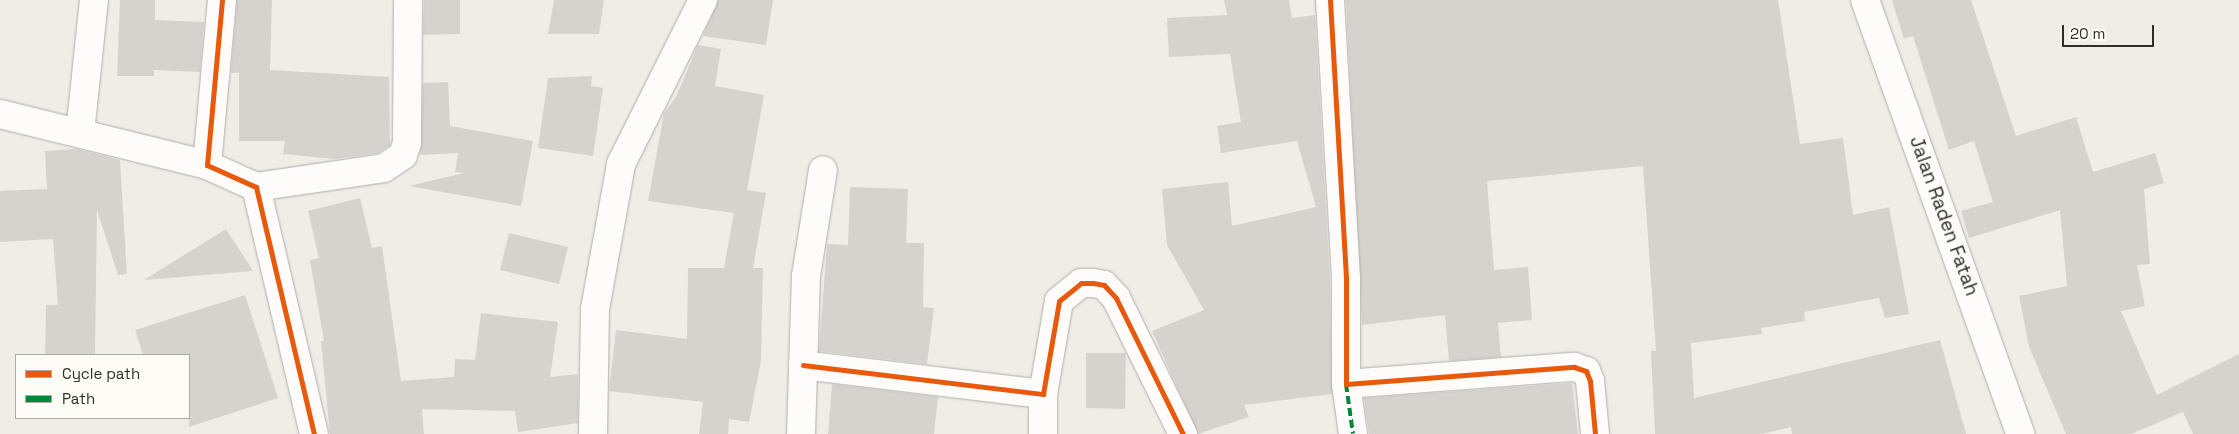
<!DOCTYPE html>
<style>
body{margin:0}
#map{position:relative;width:2239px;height:434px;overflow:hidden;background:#f0ede7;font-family:"Space Grotesk",sans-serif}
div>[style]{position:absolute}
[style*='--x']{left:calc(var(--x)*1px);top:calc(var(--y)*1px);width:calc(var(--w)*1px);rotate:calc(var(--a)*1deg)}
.building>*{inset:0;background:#d6d3cf}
.roads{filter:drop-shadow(0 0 1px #b0ada9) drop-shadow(0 0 1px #b0ada9)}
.minor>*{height:28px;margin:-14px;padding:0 14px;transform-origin:14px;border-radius:14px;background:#fdfcfb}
.highway>*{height:28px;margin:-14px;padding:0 14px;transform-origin:14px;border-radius:14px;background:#fdfcfb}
.quiet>*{height:4px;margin-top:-2px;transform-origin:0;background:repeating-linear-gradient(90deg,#00873e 0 8px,transparent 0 12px)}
.cycleway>*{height:5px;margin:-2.5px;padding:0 2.5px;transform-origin:2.5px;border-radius:2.5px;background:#e8590c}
span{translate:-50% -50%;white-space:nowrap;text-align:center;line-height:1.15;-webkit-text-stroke:4.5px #fefcf7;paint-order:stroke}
.street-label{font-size:19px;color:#312e2a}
.legend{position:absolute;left:15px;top:354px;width:175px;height:65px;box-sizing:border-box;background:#fefcf7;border:1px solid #acaaa5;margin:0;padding:6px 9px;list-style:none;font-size:15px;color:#312e2a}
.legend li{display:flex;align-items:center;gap:10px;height:25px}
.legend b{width:25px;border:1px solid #acaaa5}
.scale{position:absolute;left:2062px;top:25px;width:92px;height:22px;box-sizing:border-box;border:2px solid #312e2a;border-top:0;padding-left:6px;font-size:15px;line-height:18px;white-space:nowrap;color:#312e2a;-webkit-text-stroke:4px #fefcf7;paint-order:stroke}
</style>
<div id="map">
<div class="building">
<div style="clip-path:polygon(120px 0,155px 0,155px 20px,204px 22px,200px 72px,154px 70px,154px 76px,117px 76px)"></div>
<div style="clip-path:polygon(237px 0,272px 0,270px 70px,389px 77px,390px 145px,378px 153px,335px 159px,283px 154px,285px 141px,239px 141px,239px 73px,231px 73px)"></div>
<div style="clip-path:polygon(424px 0,460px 0,460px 34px,423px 35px)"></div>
<div style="clip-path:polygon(554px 0,604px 0,599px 34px,548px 34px)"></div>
<div style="clip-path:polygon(718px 0,773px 0,766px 45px,703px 36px)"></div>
<div style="clip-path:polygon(1224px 0,1289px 0,1292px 18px,1315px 15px,1330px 281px,1332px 394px,1244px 405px,1249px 417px,1198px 434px,1152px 331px,1204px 310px,1167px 245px,1162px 189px,1228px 182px,1232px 226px,1316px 207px,1297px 141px,1221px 153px,1217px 126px,1241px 122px,1230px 54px,1169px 57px,1167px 18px,1227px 15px)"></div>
<div style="clip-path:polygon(1346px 0,1778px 0,1800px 144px,1843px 138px,1853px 215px,1889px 207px,1909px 314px,1885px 318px,1879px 298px,1804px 312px,1805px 321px,1761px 328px,1762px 334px,1691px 343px,1694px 398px,1940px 340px,1966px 434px,1792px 434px,1791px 427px,1762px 434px,1655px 434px,1651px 351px,1656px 351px,1643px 166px,1487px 181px,1494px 270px,1528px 267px,1532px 320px,1498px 323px,1501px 357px,1449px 361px,1445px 315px,1362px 325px)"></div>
<div style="clip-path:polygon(1892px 0,1971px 0,2016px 136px,2076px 117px,2093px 172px,2155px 153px,2164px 183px,2144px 189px,2150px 264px,2137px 265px,2145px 306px,2121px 311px,2157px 395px,2239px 354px,2239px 434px,2193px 434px,2183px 412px,2131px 434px,2066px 434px,2029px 347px,2019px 296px,2067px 286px,2060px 210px,1969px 238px,1961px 211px,1993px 202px,1974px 141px,1949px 150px,1913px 36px,1904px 39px)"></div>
<div style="clip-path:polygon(698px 45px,721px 49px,715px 86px,764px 95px,747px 190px,766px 193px,753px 268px,763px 268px,761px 361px,749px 422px,729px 419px,728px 434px,699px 434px,703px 402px,609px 391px,616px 330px,687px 339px,688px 268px,724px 268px,734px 213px,648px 201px,664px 113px,676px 97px)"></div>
<div style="clip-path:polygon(592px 76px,591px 86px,603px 88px,593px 156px,538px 148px,548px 78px)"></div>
<div style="clip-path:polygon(448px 82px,450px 126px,533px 141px,521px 206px,409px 186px,464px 173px,455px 172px,458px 153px,420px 155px,423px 83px)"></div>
<div style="clip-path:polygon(77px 149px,120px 160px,127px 274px,118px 275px,97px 210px,95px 355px,45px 355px,46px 305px,58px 305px,53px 239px,0 242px,0 191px,47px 189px,45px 151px)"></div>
<div style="clip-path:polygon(850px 187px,908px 189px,906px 243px,924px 243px,923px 307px,934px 308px,927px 364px,819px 351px,827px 244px,848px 245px)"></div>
<div style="clip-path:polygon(360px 198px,372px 248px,382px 246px,401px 381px,454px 377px,455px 359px,475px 360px,481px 313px,558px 322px,550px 377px,578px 374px,578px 423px,518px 432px,515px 411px,422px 409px,424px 434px,330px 434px,321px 341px,324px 341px,310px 260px,319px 258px,308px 211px)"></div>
<div style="clip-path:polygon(226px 229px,253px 271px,144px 280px)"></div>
<div style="clip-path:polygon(509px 233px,568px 247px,559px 284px,500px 270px)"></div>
<div style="clip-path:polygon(245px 295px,278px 398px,189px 427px,189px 355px,143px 355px,135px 330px)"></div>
<div style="clip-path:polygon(1086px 353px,1126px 353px,1125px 409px,1086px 408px)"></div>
<div style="clip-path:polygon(1572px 383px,1578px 434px,1369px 434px,1364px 398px)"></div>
<div style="clip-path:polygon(832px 384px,938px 397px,934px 434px,828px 434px)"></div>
</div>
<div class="roads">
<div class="minor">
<div style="--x:222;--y:0;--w:166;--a:95.2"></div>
<div style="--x:207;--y:165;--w:54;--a:24.2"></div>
<div style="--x:256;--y:187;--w:254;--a:76.8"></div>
<div style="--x:1330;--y:0;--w:281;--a:86.7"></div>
<div style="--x:1346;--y:281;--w:103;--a:90"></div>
<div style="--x:1346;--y:384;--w:229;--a:-4.3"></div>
<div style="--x:1574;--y:367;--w:13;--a:18"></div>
<div style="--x:1586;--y:371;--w:11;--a:68"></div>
<div style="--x:1590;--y:381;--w:53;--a:84.6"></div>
<div style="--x:0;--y:114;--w:213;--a:13.8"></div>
<div style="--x:80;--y:133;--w:134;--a:-84"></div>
<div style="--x:256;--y:187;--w:129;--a:-8.4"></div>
<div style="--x:384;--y:168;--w:23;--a:-34"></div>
<div style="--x:403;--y:155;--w:13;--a:-72"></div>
<div style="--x:407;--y:143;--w:143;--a:-89.6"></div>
<div style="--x:803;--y:365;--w:242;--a:6.9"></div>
<div style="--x:1043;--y:394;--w:94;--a:-80.2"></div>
<div style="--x:1059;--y:301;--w:28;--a:-39"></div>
<div style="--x:1081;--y:283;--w:12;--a:0"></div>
<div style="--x:1093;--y:283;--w:11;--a:10"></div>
<div style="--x:1104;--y:285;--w:18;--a:47"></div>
<div style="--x:1116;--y:298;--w:152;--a:63.8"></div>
<div style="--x:1346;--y:384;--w:50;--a:82"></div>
<div style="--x:1043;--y:394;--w:40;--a:90"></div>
<div style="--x:593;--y:434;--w:125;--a:-89.1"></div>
<div style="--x:595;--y:309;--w:147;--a:-79.8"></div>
<div style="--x:621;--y:164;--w:183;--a:-63.4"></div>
<div style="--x:801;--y:434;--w:158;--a:-88.2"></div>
<div style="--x:806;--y:276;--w:107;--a:-80.9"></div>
</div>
<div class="highway">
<div style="--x:1865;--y:0;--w:461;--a:70.3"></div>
</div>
</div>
<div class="quiet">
<div style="--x:1346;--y:384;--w:50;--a:82"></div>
</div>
<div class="cycleway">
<div style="--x:222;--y:0;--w:166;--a:95.2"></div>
<div style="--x:207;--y:165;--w:54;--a:24.2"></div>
<div style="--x:256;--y:187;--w:254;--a:76.8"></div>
<div style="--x:1330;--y:0;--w:281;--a:86.7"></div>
<div style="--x:1346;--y:281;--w:103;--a:90"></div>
<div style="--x:1346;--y:384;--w:229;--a:-4.3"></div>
<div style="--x:1574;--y:367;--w:13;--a:18"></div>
<div style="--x:1586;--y:371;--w:11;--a:68"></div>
<div style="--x:1590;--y:381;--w:53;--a:84.6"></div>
<div style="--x:803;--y:365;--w:242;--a:6.9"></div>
<div style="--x:1043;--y:394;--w:94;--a:-80.2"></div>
<div style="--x:1059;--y:301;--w:28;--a:-39"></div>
<div style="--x:1081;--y:283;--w:12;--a:0"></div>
<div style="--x:1093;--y:283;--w:11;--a:10"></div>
<div style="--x:1104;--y:285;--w:18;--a:47"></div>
<div style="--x:1116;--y:298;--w:152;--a:63.8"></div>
</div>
<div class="street-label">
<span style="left:1944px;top:216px;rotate:70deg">Jalan Raden Fatah</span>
</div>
<ul class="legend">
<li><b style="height:6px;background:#e8590c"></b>Cycle path</li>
<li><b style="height:6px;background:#00873e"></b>Path</li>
</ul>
<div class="scale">20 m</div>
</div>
